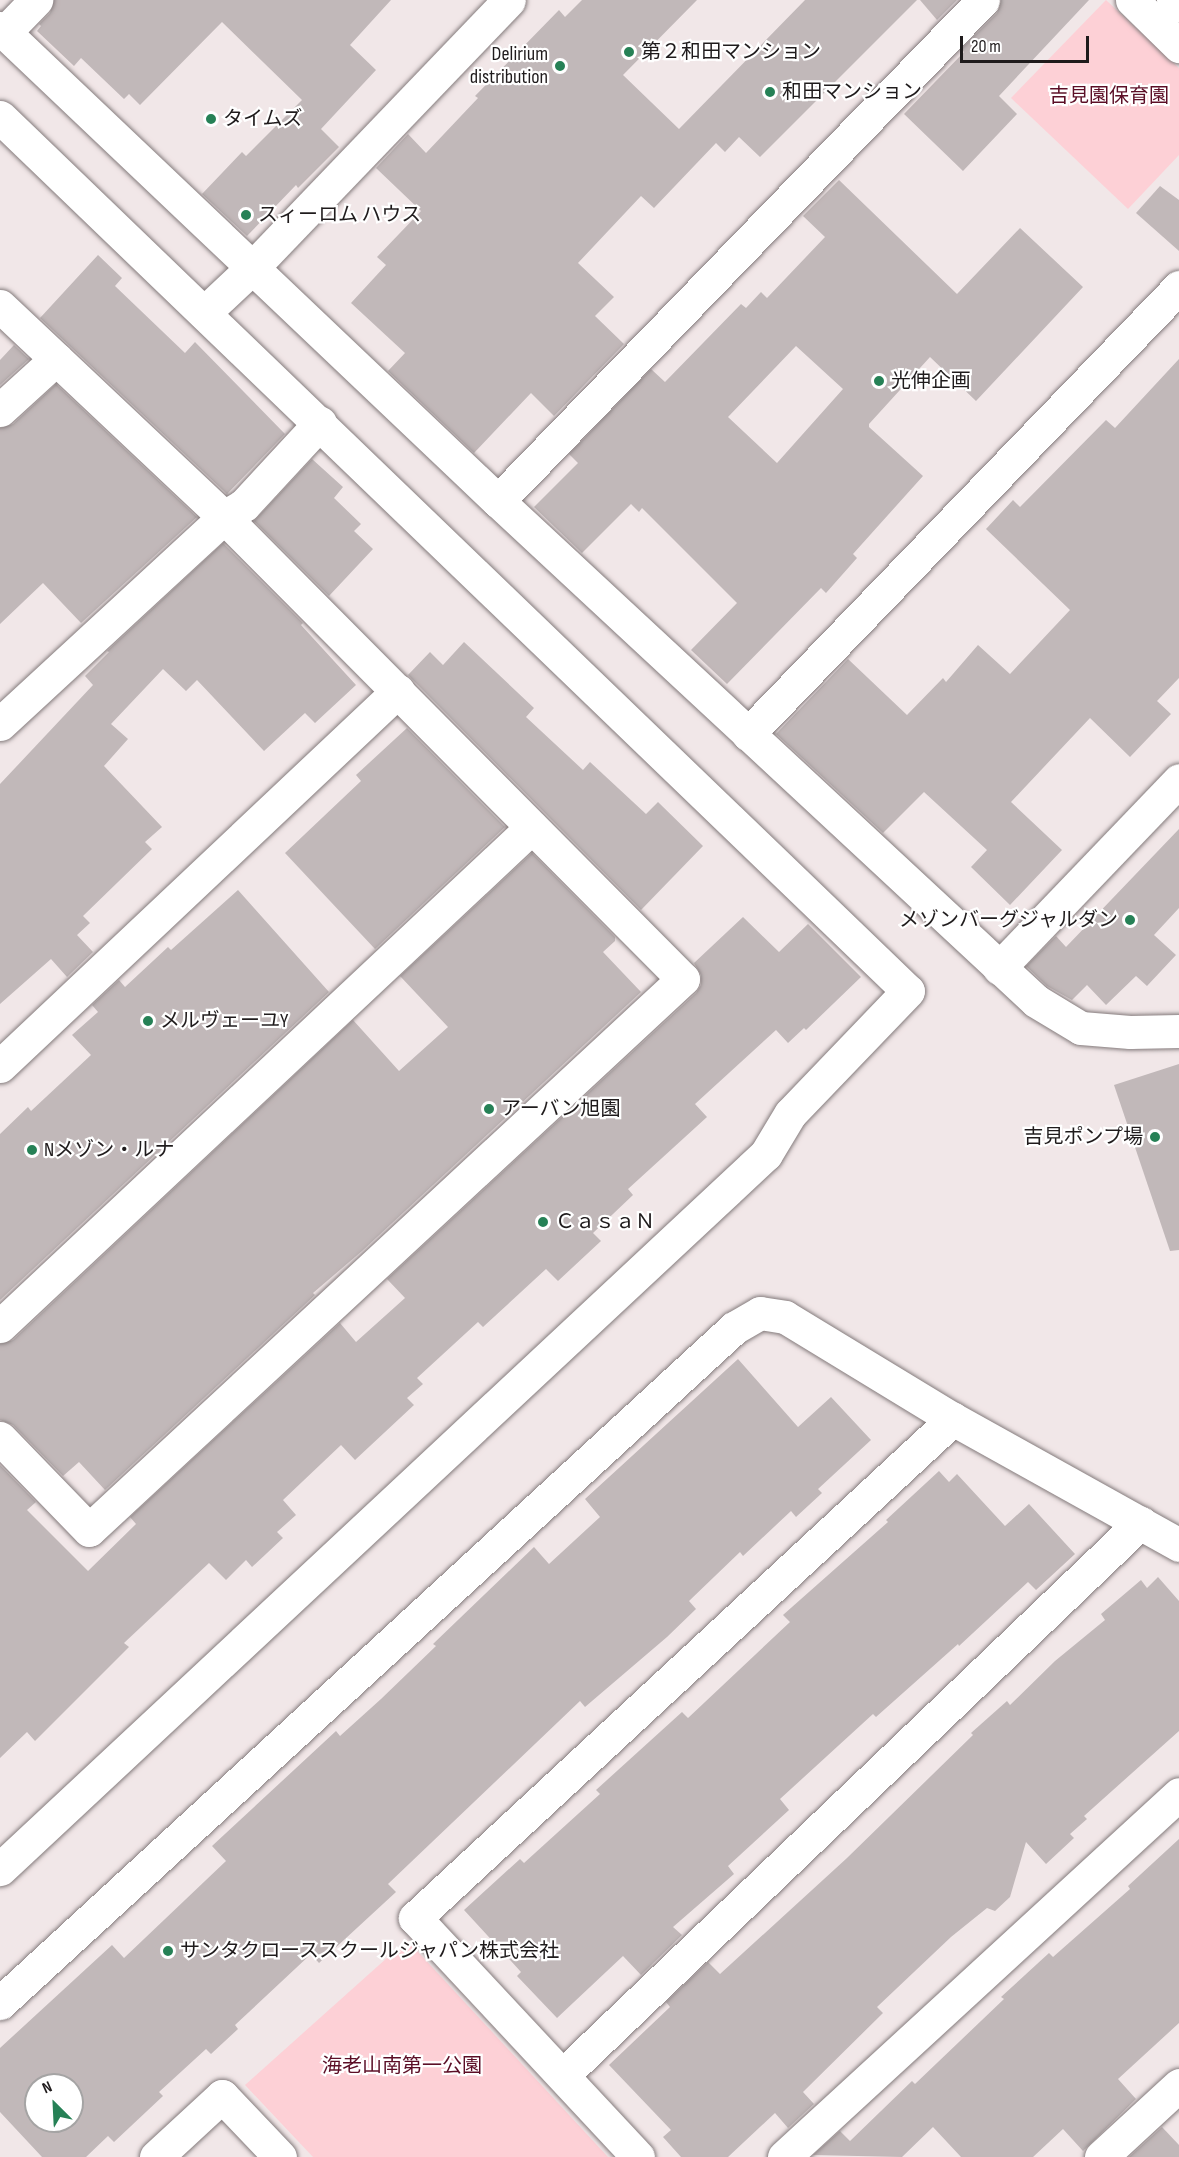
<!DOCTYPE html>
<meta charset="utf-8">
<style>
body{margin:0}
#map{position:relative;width:1179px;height:2157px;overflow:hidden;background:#f1e7e8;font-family:"Sofia Sans Condensed","Noto Sans JP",sans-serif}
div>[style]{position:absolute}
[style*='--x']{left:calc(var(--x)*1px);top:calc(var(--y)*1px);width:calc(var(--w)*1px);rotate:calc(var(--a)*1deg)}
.green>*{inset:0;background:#fdd0d6}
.building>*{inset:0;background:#c1b8b9}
.roads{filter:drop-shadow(0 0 2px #847b7c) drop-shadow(0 0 2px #847b7c)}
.minor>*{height:33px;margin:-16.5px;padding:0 16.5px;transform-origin:16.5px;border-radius:16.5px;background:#fff}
.dots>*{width:16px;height:16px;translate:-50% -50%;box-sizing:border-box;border:3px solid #fff;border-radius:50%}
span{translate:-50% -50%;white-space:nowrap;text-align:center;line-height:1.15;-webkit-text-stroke:4.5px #fff;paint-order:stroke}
.poi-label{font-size:20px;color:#1f1b1c}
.left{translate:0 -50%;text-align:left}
.right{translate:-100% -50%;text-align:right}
.park-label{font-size:20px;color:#5b0e26}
.north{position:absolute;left:24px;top:2073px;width:60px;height:60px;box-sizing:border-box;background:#fff;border:2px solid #a5a4a4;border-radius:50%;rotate:336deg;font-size:16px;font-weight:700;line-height:24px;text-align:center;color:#1f1b1c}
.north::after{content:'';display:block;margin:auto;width:21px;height:27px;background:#268156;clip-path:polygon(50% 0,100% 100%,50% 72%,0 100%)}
.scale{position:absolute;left:960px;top:36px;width:129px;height:27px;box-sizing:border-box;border:3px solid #1f1b1c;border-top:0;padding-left:8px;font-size:18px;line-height:21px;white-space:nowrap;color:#1f1b1c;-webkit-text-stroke:4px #fff;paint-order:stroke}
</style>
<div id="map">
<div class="green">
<div style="clip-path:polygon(1106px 0,1179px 68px,1179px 155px,1128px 209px,1011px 98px)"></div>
<div style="clip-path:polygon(407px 1940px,608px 2157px,313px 2157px,245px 2085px)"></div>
</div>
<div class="building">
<div style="clip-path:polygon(54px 0,391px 0,350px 45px,376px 70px,321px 129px,339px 147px,298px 188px,296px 185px,247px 236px,202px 194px,242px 152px,246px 156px,302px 100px,222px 22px,140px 105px,129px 94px,124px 99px,81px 58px,74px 66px,37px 31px,41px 26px,39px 24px,50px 13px)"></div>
<div style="clip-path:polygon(582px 0,697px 0,623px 75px,679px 129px,805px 0,917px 0,760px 157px,739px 137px,725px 152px,716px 143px,654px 208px,641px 196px,578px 263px,614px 297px,595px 316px,624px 344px,554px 416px,531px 393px,474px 453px,388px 371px,405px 353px,351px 303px,386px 265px,377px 257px,421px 211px,376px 168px,408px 134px,426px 153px,478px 98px,475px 96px,559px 10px,565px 17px)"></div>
<div style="clip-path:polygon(920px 0,957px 0,937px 20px)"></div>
<div style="clip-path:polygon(1001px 0,1089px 0,999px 96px,1017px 114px,963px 171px,904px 114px,964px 52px,961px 49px,997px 13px)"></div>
<div style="clip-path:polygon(evenodd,839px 180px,957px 294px,1020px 228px,1083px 287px,976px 401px,930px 357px,869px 424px,869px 427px,923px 476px,853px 554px,857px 558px,826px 593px,821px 588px,727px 684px,691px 650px,737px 603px,642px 508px,639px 512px,631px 504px,582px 553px,534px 507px,578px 463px,569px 454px,651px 369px,665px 382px,741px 304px,746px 308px,761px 292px,767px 298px,825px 237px,803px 216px,839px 180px,796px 346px,843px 389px,777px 463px,728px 417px,796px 346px)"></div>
<div style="clip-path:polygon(1160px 186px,1179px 200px,1179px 251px,1136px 213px)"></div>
<div style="clip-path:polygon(98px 255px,122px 278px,115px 286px,185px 353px,195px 342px,285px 434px,227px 494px,40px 318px)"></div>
<div style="clip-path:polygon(14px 345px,29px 359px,0 385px,0 360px)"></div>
<div style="clip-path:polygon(1179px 359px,1179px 678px,1157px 701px,1171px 714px,1130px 757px,1090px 718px,1011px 802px,1062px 850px,1010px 905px,971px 867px,987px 850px,924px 792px,883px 833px,776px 734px,848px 659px,907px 715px,943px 678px,946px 682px,978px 645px,1010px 674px,1070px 610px,986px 529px,1013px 500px,1020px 507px,1106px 420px,1115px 428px)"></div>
<div style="clip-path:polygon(56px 384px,197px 517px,81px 623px,43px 583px,0 624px,0 428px,13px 424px)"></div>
<div style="clip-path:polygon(312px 459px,343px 487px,334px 498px,361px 524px,354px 531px,373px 549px,329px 596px,254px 521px)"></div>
<div style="clip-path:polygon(223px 543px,303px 623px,301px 625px,356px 685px,315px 723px,305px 713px,264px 751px,197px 680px,186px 691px,163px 669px,111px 724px,128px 739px,104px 766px,162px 827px,145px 842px,152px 849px,83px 916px,90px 923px,77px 935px,93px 952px,67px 977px,51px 959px,0 1004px,0 784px,93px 685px,85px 676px,109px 652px,107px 651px)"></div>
<div style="clip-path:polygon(464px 642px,534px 708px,526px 717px,583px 770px,590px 762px,646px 814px,658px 802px,703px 846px,641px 910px,408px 675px,430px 652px,443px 665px)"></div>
<div style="clip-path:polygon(407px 728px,505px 827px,375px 949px,285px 853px,361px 781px,356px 775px)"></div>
<div style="clip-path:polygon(1179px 829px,1179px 908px,1154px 935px,1176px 955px,1147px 986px,1136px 976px,1106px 1005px,1087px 985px,1072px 1000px,1047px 986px,1026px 966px,1056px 936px,1066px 947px)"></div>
<div style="clip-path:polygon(532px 853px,615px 937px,615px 941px,603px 952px,641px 992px,362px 1251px,313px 1293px,315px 1295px,105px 1490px,79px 1462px,63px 1476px,13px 1425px,0 1420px,0 1344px,13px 1340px,353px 1020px,399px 1071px,448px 1027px,400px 976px)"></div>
<div style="clip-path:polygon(238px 890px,329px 992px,0 1300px,0 1134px,28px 1107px,31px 1111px,91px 1055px,72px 1035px,98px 1012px,92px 1005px,119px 980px,125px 987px,168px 947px,171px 950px)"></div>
<div style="clip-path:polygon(743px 917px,779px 952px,808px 924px,861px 977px,806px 1030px,804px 1028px,788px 1043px,776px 1030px,695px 1104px,707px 1117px,628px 1189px,633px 1195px,593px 1233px,601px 1241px,558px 1281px,546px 1269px,483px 1327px,478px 1322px,417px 1378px,423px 1384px,407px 1398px,414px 1405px,355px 1460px,341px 1445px,283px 1500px,296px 1515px,277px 1532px,283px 1538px,252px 1567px,246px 1560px,226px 1580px,209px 1563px,124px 1643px,129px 1647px,35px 1741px,27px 1732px,0 1758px,0 1465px,36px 1502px,27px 1510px,88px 1571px,136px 1524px,130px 1517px,340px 1323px,356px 1342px,405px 1298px,387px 1279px,696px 993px,701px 985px,701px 975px,694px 963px)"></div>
<div style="clip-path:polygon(1179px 1064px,1179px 1250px,1170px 1251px,1114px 1085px)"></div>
<div style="clip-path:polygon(evenodd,738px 1359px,798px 1427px,831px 1397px,871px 1440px,818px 1489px,822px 1493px,796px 1517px,791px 1511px,743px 1556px,740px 1552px,689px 1601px,696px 1609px,667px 1637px,585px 1707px,580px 1701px,388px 1884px,396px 1892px,319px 1963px,311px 1954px,235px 2025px,238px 2029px,211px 2054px,206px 2049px,159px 2092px,163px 2096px,114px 2142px,108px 2136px,86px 2157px,42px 2157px,0 2112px,0 2048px,112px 1945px,124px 1958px,226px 1861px,212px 1846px,336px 1731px,340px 1736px,381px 1699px,436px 1646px,433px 1644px,534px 1547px,549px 1564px,600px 1517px,585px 1499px,738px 1359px,36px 2085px,72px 2085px,72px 2121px,36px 2121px,36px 2085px)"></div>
<div style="clip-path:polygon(939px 1471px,949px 1482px,957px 1474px,1005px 1526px,1029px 1504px,1075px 1554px,1036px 1590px,1028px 1582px,959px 1646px,958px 1644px,876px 1717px,873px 1714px,780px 1799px,789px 1810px,728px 1866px,734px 1874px,673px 1927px,682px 1935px,641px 1975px,623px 1956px,557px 2018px,517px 1976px,521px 1972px,464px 1910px,520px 1859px,524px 1863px,600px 1794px,596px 1790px,682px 1712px,688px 1718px,790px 1622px,783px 1615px,888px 1522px,886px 1520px)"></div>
<div style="clip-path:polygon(1158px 1577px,1179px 1601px,1179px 1731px,1084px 1816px,1087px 1819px,1070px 1834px,1074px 1838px,1046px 1864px,1026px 1842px,1010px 1897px,995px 1911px,987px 1908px,951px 1937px,877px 2007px,883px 2013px,803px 2092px,814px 2104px,788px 2128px,775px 2113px,728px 2157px,681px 2157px,663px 2137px,671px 2130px,609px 2065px,670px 2007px,666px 2002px,708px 1962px,720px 1974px,847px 1858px,973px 1735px,971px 1733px,1007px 1701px,1010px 1705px,1055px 1661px,1105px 1620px,1101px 1614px,1141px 1580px,1147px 1588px)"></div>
<div style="clip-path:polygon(1179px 1839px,1179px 2023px,1118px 2079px,1136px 2099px,1083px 2151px,1063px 2129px,1033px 2157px,961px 2157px,933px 2127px,902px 2157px,813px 2155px,840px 2131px,850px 2141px,912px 2081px,915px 2084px,1004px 1999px,1001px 1997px,1049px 1953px,1053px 1957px,1130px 1889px,1128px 1886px)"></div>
<div style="clip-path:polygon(1162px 2127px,1179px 2145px,1179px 2157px,1129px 2157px)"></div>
</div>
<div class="roads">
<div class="minor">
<div style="--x:1132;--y:0;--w:66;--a:44.4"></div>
<div style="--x:1173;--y:0;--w:8;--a:45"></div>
<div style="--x:0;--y:28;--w:687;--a:43.53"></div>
<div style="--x:498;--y:501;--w:734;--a:42.9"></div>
<div style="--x:1036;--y:1001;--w:52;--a:31"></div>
<div style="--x:1081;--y:1028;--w:49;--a:4.7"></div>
<div style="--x:1130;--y:1032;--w:49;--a:-1.2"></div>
<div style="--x:5;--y:32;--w:45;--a:-45.9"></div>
<div style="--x:0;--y:117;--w:1260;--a:43.91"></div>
<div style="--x:908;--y:991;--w:170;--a:133.8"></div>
<div style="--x:790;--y:1114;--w:47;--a:121"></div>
<div style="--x:766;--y:1154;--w:1048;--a:136.97"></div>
<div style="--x:0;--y:306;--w:308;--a:43.3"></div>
<div style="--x:224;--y:517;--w:651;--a:45.19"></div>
<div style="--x:683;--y:979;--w:810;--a:137.15"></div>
<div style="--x:89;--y:1530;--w:128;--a:-134.1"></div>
<div style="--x:204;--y:313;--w:69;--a:-43.2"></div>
<div style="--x:254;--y:266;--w:368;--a:-46.2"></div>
<div style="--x:0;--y:410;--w:76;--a:-42.3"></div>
<div style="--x:498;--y:501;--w:697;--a:-45.93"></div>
<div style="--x:0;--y:724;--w:305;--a:-42.7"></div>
<div style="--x:224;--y:517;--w:23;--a:-31"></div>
<div style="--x:244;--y:505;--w:112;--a:-47.2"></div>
<div style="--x:748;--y:734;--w:621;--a:-46.04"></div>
<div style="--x:999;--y:968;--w:260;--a:-46.2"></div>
<div style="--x:0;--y:1066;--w:547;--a:-43.3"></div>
<div style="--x:0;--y:1326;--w:729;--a:-43.17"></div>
<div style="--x:0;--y:2003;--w:997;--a:-42.6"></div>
<div style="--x:734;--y:1328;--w:30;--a:-30"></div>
<div style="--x:760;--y:1313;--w:25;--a:9"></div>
<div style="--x:785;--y:1317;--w:197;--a:31.3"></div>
<div style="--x:953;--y:1419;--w:259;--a:29.1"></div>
<div style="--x:563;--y:2075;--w:799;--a:-43.73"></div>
<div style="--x:156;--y:2157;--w:90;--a:-42.7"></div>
<div style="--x:222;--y:2096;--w:84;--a:46.4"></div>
<div style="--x:638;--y:2157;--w:327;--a:-133"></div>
<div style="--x:415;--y:1918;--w:734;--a:-42.85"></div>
<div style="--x:784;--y:2157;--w:536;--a:-42.58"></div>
<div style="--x:1101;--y:2157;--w:106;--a:-42.7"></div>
</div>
</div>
<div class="dots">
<div style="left:629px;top:52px;background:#268156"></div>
<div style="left:560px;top:66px;background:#268156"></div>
<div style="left:770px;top:92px;background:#268156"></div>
<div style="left:211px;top:119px;background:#268156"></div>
<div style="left:246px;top:215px;background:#268156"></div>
<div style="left:879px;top:381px;background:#268156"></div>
<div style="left:1130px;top:920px;background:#268156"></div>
<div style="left:148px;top:1021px;background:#268156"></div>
<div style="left:489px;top:1109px;background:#268156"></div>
<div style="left:1155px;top:1137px;background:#268156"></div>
<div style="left:32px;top:1150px;background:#268156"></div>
<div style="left:543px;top:1222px;background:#268156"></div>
<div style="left:168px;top:1951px;background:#268156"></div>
</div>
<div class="poi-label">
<span class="left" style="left:641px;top:52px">第２和田マンション</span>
<span class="right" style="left:548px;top:66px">Delirium<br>distribution</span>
<span class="left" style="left:782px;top:92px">和田マンション</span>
<span class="left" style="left:223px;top:119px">タイムズ</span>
<span class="left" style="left:258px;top:215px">スィーロム ハウス</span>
<span class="left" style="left:891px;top:381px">光伸企画</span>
<span class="right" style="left:1118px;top:920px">メゾンバーグジャルダン</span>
<span class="left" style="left:160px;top:1021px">メルヴェーユY</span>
<span class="left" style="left:501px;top:1109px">アーバン旭園</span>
<span class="right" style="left:1143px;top:1137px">吉見ポンプ場</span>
<span class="left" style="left:44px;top:1150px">Nメゾン・ルナ</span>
<span class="left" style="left:555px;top:1222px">ＣａｓａＮ</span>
<span class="left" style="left:180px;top:1951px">サンタクローススクールジャパン株式会社</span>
</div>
<div class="park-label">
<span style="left:1109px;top:96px">吉見園保育園</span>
<span style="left:402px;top:2066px">海老山南第一公園</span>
</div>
<div class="north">N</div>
<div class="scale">20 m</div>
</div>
